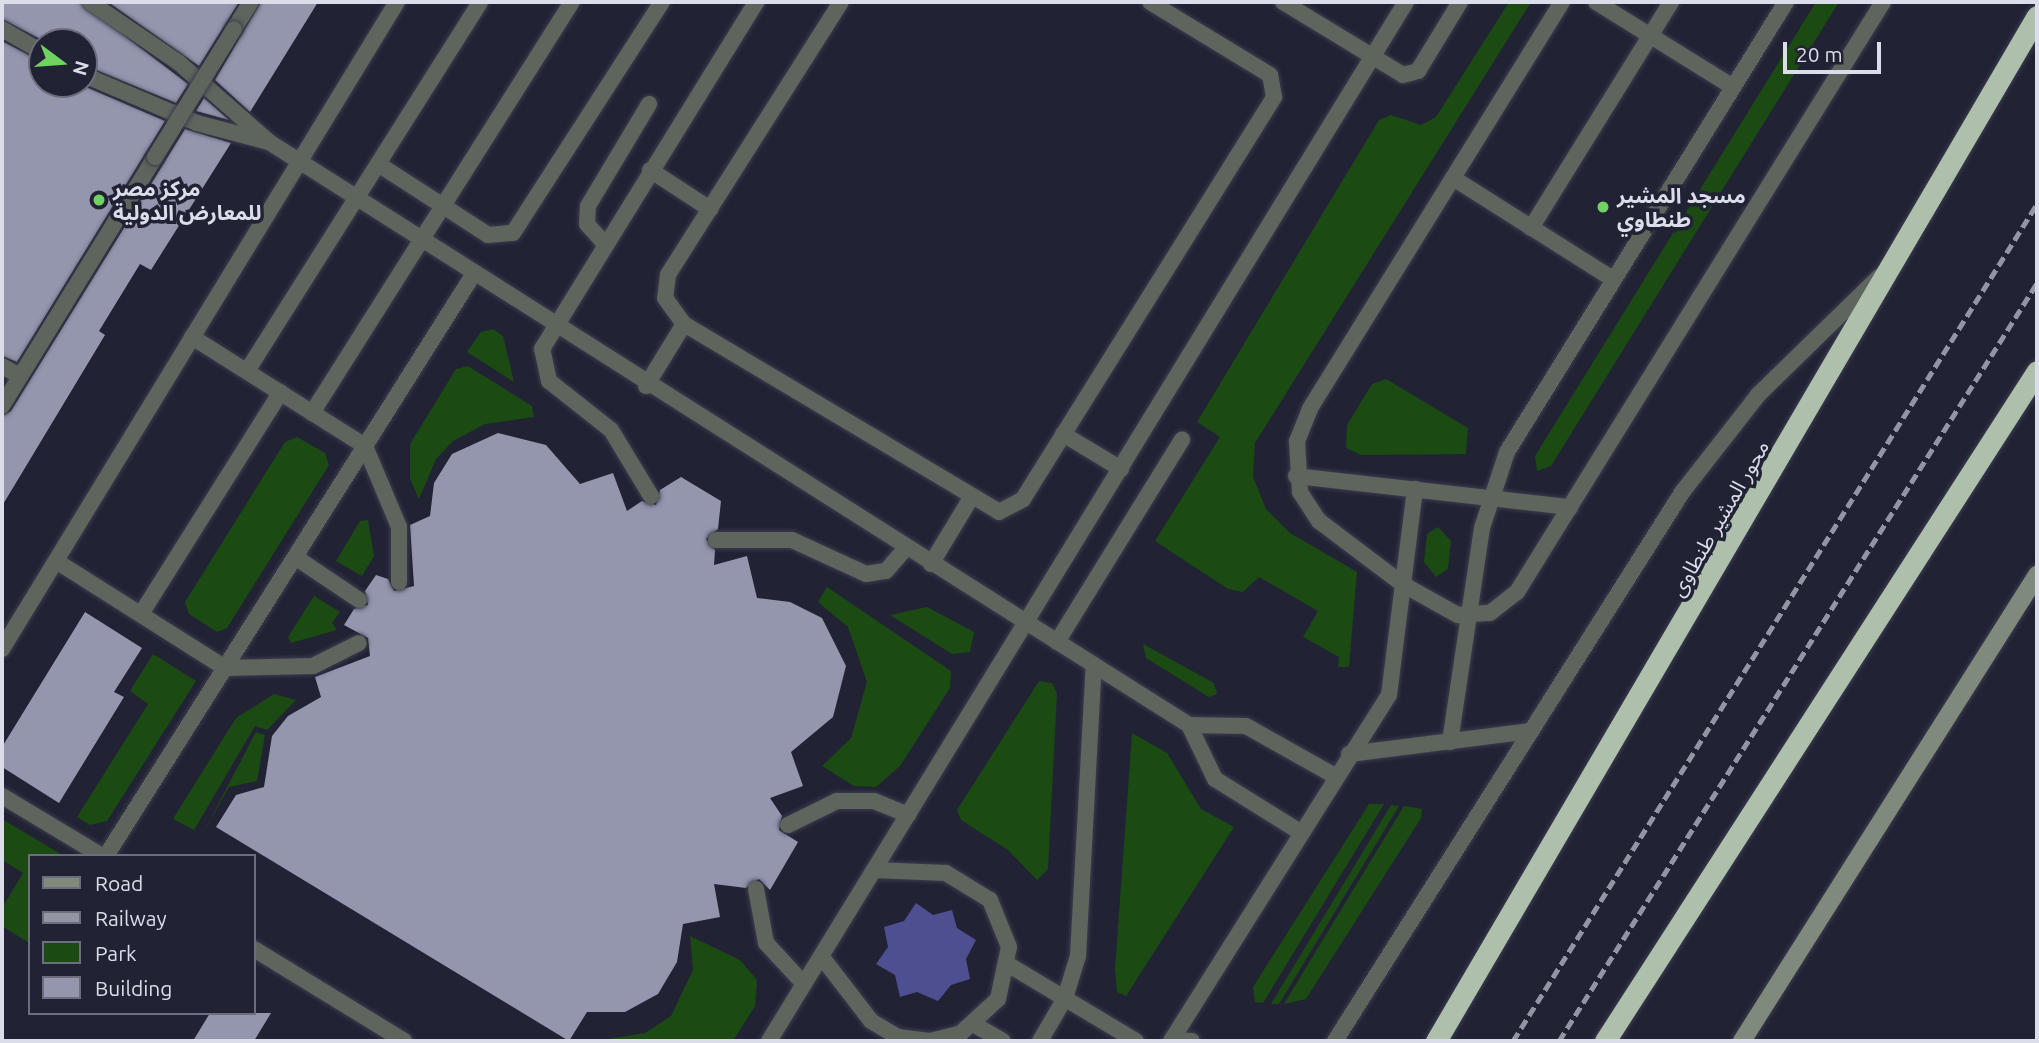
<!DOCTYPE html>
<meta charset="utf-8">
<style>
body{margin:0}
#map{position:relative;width:2039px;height:1043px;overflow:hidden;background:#212335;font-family:Ubuntu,"Noto Sans Arabic",sans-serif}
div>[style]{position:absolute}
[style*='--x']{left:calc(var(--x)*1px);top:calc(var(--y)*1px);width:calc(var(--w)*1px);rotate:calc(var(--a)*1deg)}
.green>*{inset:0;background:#1b4a13}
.water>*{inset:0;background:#4d4f91}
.building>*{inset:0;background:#9396ad}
.roads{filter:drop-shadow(0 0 2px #3b3d4e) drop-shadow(0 0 2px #3b3d4e)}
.lane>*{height:16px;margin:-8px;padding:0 8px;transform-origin:8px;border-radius:8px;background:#5e655d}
.secondary>*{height:18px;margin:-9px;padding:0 9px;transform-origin:9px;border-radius:9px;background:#7f8a7d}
.highway>*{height:21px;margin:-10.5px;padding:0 10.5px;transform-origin:10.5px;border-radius:10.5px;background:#aec0ab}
.rail>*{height:5px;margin-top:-2.5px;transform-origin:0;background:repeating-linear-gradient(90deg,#9495a4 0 10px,transparent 0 15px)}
.bridges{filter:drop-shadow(0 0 2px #3b3d4e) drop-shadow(0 0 2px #3b3d4e)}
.lane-bridge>*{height:16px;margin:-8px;padding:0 8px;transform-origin:8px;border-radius:8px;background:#5e655d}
.dots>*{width:19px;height:19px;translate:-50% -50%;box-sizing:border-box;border:4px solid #212335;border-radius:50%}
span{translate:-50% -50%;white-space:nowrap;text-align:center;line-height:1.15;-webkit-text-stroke:7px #212335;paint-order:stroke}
.poi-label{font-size:21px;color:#dcddea;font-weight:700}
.left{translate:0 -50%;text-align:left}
.street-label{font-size:21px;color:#dcddea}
.frame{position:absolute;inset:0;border:4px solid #dcddea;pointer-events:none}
.legend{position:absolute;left:28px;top:854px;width:228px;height:161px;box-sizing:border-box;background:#212335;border:2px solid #6c6d7d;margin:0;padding:9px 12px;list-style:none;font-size:21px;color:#dcddea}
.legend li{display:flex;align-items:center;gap:14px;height:35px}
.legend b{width:35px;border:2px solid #6c6d7d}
.north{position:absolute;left:28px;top:28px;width:70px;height:70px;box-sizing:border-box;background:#212335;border:2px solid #6c6d7d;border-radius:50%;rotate:106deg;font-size:19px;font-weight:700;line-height:28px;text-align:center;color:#dcddea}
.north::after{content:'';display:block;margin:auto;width:24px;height:32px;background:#70d35f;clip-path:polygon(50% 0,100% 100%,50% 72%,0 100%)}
.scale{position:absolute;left:1783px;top:42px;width:98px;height:32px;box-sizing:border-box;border:4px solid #dcddea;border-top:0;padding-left:9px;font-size:21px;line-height:24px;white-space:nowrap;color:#dcddea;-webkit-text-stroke:5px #212335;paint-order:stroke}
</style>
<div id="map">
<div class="green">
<div style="clip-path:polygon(1509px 2px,1531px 2px,1255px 443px,1253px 477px,1266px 509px,1290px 533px,1357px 572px,1349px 667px,1338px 667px,1339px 657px,1303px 637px,1318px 611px,1259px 577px,1243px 592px,1228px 589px,1155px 541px,1220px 437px,1197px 422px,1379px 120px,1391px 115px,1421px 125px,1436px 117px)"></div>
<div style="clip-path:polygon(1816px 2px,1839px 2px,1551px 466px,1537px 471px,1535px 456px)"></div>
<div style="clip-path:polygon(493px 329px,503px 336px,514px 382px,467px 352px,481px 332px)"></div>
<div style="clip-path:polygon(468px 366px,532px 406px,534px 417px,485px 424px,453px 441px,436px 459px,419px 499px,410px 479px,410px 444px,456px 369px)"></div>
<div style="clip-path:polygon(1386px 379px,1468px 428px,1466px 454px,1361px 455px,1346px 448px,1347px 425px,1372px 384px)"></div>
<div style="clip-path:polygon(297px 437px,325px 453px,329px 465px,227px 628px,217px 632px,189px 614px,185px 602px,285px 442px)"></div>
<div style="clip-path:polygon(368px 520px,374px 556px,362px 576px,336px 561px,360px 521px)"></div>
<div style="clip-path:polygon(1438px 527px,1451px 541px,1448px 569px,1436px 577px,1424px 562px,1427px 534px)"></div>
<div style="clip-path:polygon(827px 587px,951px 671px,950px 688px,900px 766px,876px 787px,854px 786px,822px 766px,851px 738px,867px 682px,848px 627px,818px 602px)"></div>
<div style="clip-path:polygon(314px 596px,340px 612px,332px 623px,337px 630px,291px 643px,288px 637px)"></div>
<div style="clip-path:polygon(927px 607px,974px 632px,970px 652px,952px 654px,890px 615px)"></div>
<div style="clip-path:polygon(1143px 644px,1214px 683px,1217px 694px,1209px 697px,1146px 658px)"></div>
<div style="clip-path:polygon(153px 654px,196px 681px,107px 821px,90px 825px,77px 817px,148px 704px,130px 691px)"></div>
<div style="clip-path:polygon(1039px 681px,1052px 683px,1057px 694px,1048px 869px,1037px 880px,1008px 850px,961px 820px,957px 810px)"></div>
<div style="clip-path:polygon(274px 694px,296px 700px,267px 730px,255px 726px,194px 830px,173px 819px,236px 718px)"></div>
<div style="clip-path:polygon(256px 732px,265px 735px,257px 781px,229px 787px,202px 835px)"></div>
<div style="clip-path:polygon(1132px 733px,1167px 753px,1201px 809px,1234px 827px,1126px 996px,1117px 992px,1115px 969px)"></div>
<div style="clip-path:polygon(1369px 804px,1384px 804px,1263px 1003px,1255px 1002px,1253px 987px)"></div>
<div style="clip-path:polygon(1391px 805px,1399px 806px,1279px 1004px,1271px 1004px)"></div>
<div style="clip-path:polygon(1404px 806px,1422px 809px,1421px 818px,1306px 999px,1284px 1004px)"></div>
<div style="clip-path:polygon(2px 819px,64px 856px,30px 856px,29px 943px,2px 926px,2px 908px,23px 873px,2px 860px)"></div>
<div style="clip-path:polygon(690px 936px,740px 960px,757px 980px,755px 1006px,733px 1041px,596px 1041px,645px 1033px,671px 1016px,693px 970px)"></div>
</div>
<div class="water">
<div style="clip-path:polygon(916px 903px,933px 915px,952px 910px,957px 928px,976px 940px,966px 959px,970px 979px,951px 985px,938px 1001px,917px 992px,900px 997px,895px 975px,876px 964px,888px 947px,884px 927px,904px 921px)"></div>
</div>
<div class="building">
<div style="clip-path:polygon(2px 2px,80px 2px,188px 84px,176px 103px,84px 65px,84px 42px,46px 42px,2px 19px)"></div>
<div style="clip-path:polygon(108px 2px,239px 2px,199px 66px)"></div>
<div style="clip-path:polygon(261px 2px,318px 2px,250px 112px,215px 80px)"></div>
<div style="clip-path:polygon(2px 41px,42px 62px,42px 84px,79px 84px,165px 121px,17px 362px,2px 356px)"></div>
<div style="clip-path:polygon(204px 98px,229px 120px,196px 111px)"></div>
<div style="clip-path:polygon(185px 129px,231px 143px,151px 270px,140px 264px,99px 331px,105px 335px,2px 506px,2px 416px,11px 411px)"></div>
<div style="clip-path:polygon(498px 433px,546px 445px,580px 484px,613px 473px,627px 511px,642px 501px,656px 505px,660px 490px,681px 477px,721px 501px,718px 529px,706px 539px,715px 550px,714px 565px,747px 556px,757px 598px,790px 602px,822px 618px,846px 666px,833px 717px,791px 752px,803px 786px,770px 798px,782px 816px,779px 830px,798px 842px,770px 890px,759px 879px,746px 888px,714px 884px,720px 917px,683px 924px,677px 962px,658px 994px,625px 1012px,587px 1012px,569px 1041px,216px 827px,236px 795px,264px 787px,272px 736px,288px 716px,321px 697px,315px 677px,370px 656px,368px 638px,344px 625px,354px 609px,368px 605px,365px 591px,376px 575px,388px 579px,394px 591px,414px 586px,410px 525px,430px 516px,434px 483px,452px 454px)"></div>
<div style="clip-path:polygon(85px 612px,142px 648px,114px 692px,124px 697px,59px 803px,2px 767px,2px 747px)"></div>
<div style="clip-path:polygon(210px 1013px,271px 1013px,254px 1041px,193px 1041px)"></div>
</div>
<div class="roads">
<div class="lane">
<div style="--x:90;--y:2;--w:107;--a:34.3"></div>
<div style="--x:178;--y:62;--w:121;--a:41.3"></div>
<div style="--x:269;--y:142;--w:977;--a:32.37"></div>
<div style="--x:1094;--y:665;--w:112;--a:32.3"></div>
<div style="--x:1189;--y:725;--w:57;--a:1"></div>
<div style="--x:1246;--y:726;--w:102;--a:29.3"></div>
<div style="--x:841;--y:2;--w:323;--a:122.4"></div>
<div style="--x:668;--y:275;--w:23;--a:97"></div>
<div style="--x:665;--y:298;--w:32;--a:54"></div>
<div style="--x:684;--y:324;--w:367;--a:30.8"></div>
<div style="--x:999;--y:512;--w:27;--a:-28"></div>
<div style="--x:1023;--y:499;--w:474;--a:-58"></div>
<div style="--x:1274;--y:97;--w:22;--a:-100"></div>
<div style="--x:1270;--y:75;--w:140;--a:-148.7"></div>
<div style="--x:1283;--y:2;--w:140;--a:31.3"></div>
<div style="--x:1403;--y:75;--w:16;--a:-15"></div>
<div style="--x:1418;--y:71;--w:81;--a:-58.7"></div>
<div style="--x:1562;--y:2;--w:479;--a:121.8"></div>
<div style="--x:1310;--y:409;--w:35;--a:112"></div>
<div style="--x:1297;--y:441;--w:51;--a:86.6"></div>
<div style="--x:1300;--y:492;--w:35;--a:57"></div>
<div style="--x:1319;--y:521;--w:106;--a:37"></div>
<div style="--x:1404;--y:585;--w:62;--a:29.1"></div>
<div style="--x:1458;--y:615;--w:32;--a:-4"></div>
<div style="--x:1490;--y:613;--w:34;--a:-38"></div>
<div style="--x:1517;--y:592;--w:694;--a:-58.19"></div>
<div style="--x:1596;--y:2;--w:161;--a:31.8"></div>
<div style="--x:2;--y:29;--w:46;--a:29.9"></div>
<div style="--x:234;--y:29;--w:32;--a:-58"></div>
<div style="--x:84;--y:75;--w:123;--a:23"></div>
<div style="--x:197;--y:123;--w:74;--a:14.8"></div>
<div style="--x:378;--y:164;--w:131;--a:32.8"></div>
<div style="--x:488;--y:235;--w:25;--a:-5"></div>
<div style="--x:513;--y:233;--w:275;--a:-57.2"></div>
<div style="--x:650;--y:170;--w:72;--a:33"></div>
<div style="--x:1453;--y:178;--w:189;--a:32.3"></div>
<div style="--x:1531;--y:228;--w:266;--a:-58.2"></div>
<div style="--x:604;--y:243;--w:25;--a:-132"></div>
<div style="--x:587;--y:224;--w:18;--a:-87"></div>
<div style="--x:588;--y:206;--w:119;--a:-59.1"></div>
<div style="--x:192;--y:337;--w:204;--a:32.2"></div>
<div style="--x:365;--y:446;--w:88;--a:67.2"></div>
<div style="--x:399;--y:527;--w:55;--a:90"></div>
<div style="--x:2;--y:366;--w:21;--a:29"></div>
<div style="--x:247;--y:371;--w:436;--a:-57.7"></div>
<div style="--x:646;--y:386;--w:73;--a:-58.5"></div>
<div style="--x:2;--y:406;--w:292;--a:-58.4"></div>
<div style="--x:312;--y:413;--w:486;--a:-57.7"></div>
<div style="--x:1063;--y:434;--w:68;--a:31.1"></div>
<div style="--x:1296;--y:476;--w:276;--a:6.5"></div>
<div style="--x:651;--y:496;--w:77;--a:-121.2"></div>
<div style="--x:611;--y:430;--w:79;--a:-141.7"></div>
<div style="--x:549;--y:381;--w:33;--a:-102"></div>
<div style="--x:542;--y:349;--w:408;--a:-58.3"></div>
<div style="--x:716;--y:540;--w:76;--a:0"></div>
<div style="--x:792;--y:540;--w:81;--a:24.7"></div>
<div style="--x:866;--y:574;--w:20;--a:-9"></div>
<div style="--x:886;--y:571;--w:30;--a:-49"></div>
<div style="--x:295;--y:557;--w:77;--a:33.9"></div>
<div style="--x:56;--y:561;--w:200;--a:32.3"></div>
<div style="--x:225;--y:668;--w:88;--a:-1.3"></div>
<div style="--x:313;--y:666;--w:51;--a:-26.6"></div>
<div style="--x:931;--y:564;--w:77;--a:-58.8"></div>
<div style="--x:141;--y:614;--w:262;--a:-57.8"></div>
<div style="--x:1057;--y:642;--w:238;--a:-58.3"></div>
<div style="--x:2;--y:649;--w:758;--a:-58.6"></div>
<div style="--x:1189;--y:725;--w:60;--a:64.3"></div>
<div style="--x:1215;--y:779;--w:100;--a:31.9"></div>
<div style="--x:1450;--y:742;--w:216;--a:-81.5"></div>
<div style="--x:1482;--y:528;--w:80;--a:-71.8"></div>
<div style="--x:1507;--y:452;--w:529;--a:-58.2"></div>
<div style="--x:1349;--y:754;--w:184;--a:-7.2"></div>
<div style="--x:2;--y:796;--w:117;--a:31"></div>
<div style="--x:788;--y:825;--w:55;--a:-26.1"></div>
<div style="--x:837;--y:801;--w:37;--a:0"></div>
<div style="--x:874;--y:801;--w:37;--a:22"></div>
<div style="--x:106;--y:856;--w:687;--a:-57.72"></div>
<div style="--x:756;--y:889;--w:55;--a:79.5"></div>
<div style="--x:766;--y:943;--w:56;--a:47.2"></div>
<div style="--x:254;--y:949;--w:176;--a:31.5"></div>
<div style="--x:821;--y:956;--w:82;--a:52.4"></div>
<div style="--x:871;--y:1021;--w:31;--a:31"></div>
<div style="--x:898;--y:1037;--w:32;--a:7"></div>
<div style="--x:930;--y:1041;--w:32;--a:-14"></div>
<div style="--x:961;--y:1033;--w:50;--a:-42.6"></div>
<div style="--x:998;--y:999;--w:53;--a:-78.1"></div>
<div style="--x:1009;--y:947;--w:51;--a:-112"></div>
<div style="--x:990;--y:900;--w:52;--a:-148.5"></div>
<div style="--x:946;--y:873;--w:72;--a:-177.6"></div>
<div style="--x:1009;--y:965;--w:148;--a:30.9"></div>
<div style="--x:975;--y:1025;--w:32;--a:30"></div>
<div style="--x:1172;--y:1040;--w:20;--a:3"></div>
<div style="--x:769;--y:1041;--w:1219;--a:-58.49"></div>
<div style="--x:1040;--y:1041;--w:50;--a:-59.8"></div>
<div style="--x:1065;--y:998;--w:44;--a:-72.8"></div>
<div style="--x:1078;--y:956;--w:291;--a:-86.9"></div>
<div style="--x:1171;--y:1041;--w:409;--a:-57.8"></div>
<div style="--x:1389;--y:695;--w:208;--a:-82.8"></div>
<div style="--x:1335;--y:1041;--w:651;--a:-57.68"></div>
<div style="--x:1683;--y:491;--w:122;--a:-52"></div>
<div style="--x:1758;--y:395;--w:169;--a:-44.3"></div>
</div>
<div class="secondary">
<div style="--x:1742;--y:1041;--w:552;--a:-57.66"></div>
</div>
<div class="highway">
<div style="--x:1436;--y:1041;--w:1188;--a:-59.62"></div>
<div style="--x:1605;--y:1041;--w:797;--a:-57.19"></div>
</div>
</div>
<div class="rail">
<div style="--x:1513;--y:1041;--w:987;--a:-57.95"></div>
<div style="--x:1559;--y:1041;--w:896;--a:-57.76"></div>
</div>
<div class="bridges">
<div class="lane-bridge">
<div style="--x:155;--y:157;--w:150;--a:-58.3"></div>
</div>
</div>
<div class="dots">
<div style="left:99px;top:200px;background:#70d35f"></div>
<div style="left:1603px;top:207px;background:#70d35f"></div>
</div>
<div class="poi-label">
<span class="left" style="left:113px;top:200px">مركز مصر<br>للمعارض الدولية</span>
<span class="left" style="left:1617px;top:207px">مسجد المشير<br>طنطاوي</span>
</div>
<div class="street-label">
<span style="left:1719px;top:518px;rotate:-60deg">محور المشير طنطاوى</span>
</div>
<div class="frame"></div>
<ul class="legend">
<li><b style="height:9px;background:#7f8a7d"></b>Road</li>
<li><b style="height:9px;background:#9495a4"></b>Railway</li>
<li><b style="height:19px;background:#1b4a13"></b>Park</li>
<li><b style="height:19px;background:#9396ad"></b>Building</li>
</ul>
<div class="north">N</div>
<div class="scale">20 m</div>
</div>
